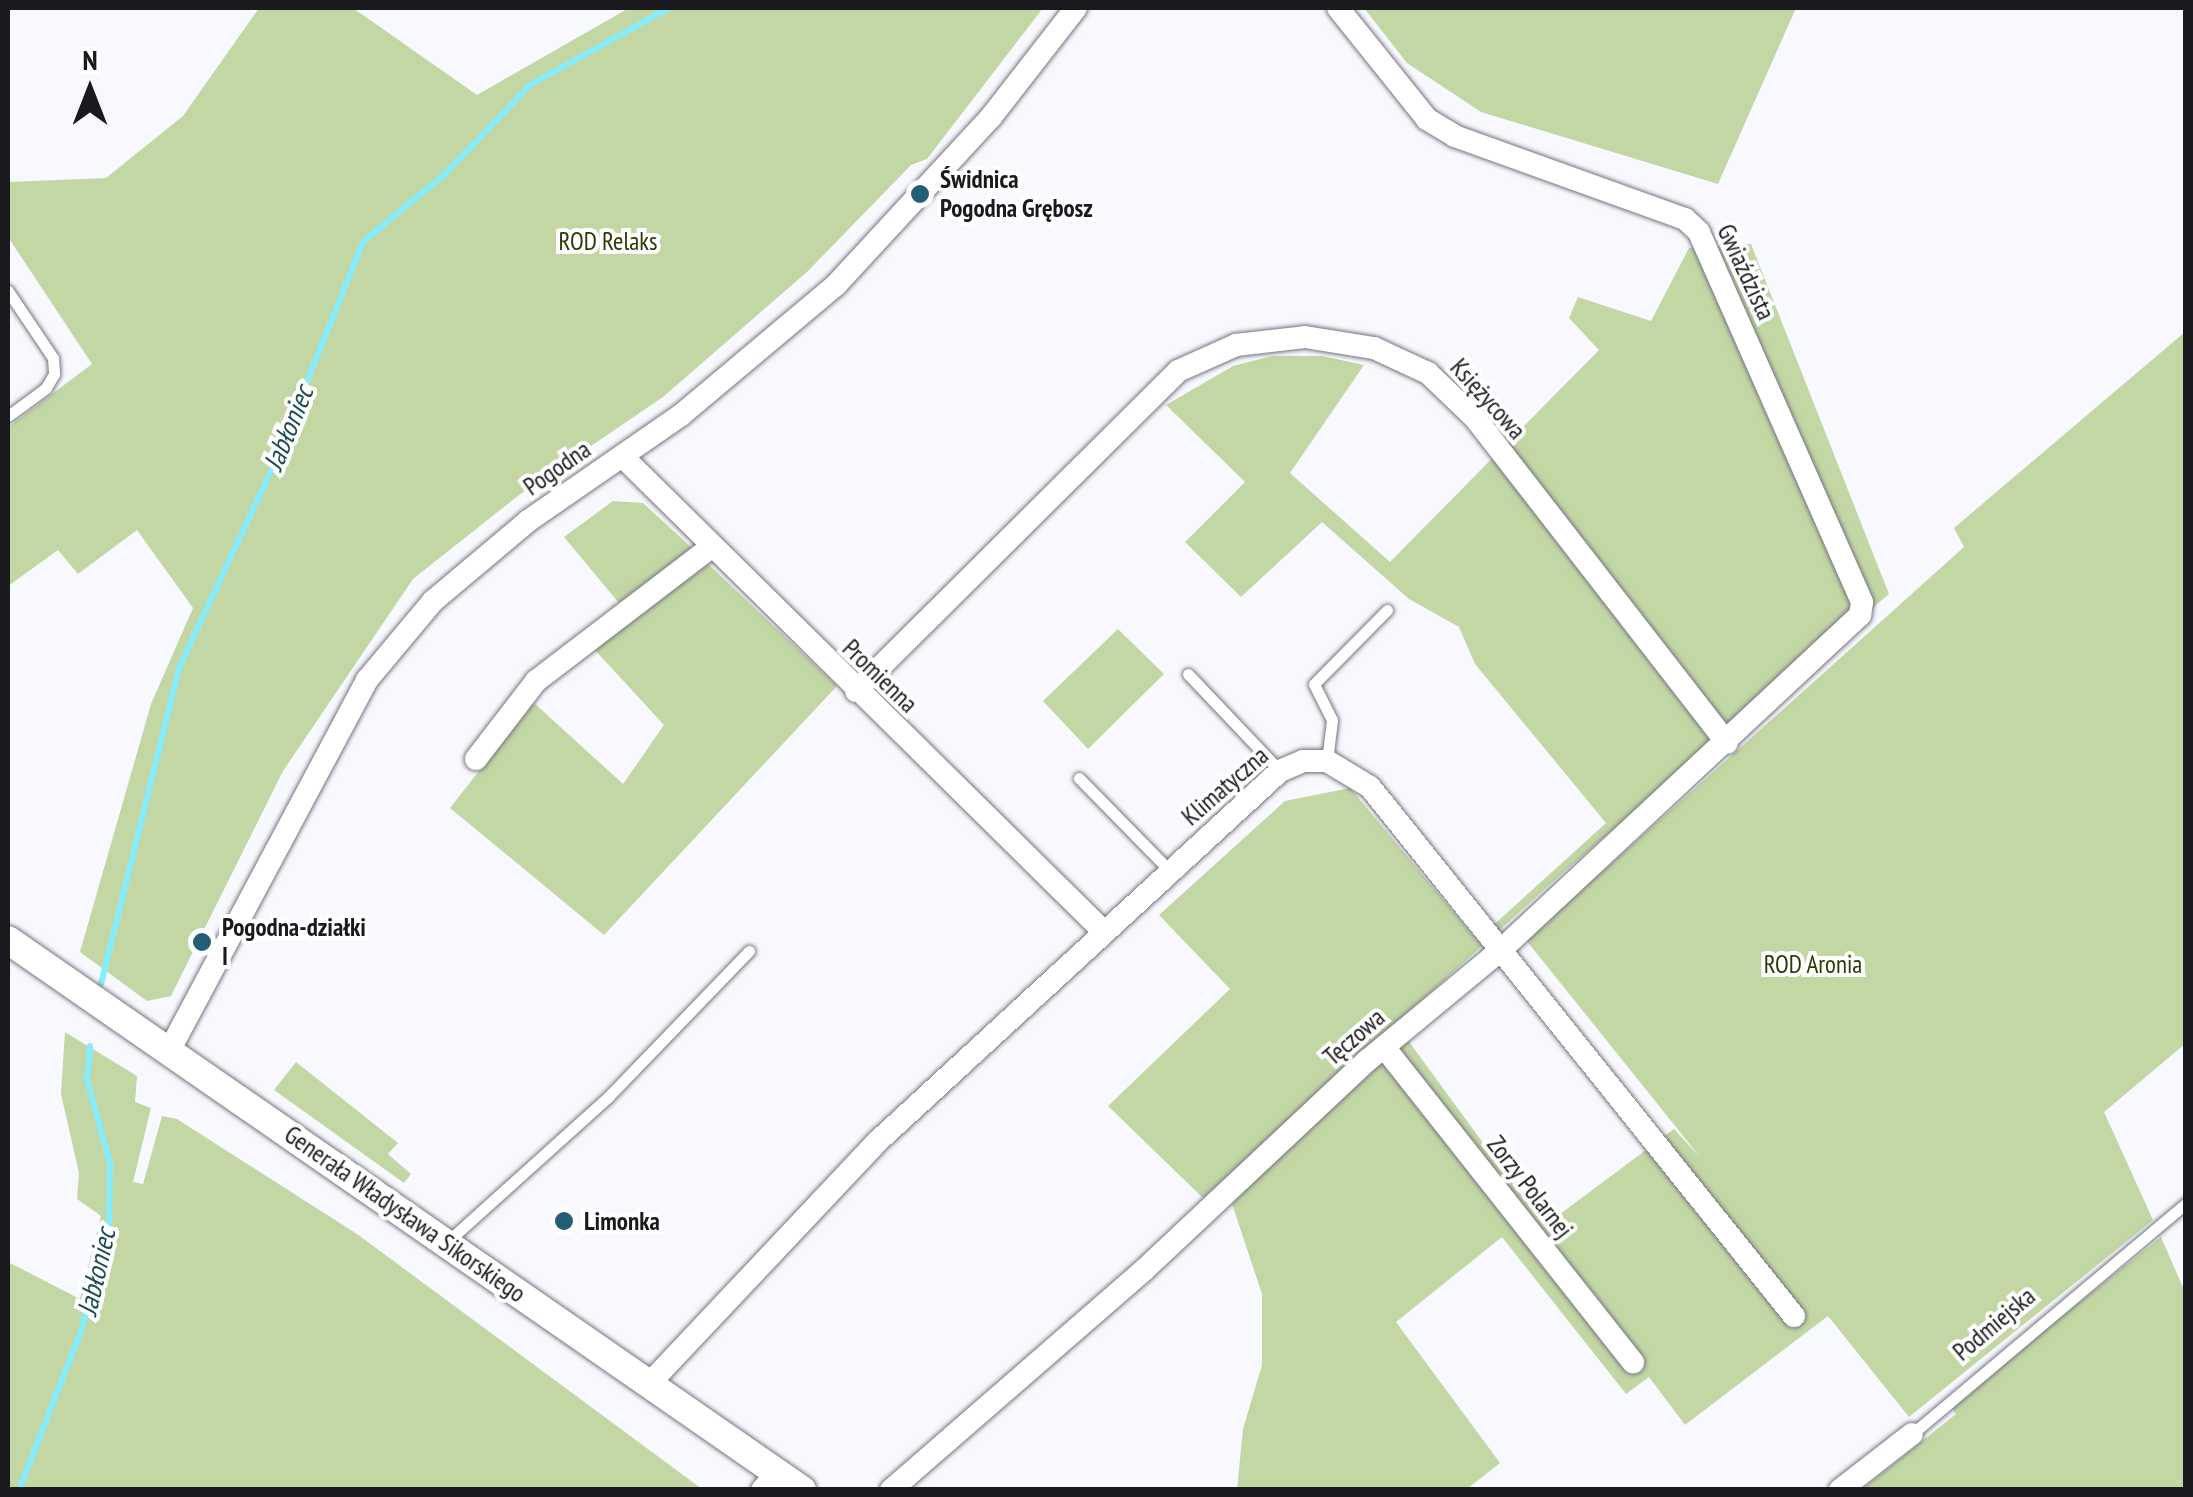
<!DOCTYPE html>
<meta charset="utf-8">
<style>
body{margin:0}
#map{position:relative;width:2193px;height:1497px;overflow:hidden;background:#f8f8ff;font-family:"PT Sans Narrow",sans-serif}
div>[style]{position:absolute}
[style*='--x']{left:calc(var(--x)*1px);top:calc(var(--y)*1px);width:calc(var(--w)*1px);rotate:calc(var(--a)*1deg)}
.green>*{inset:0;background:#c3d7a5}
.stream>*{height:6px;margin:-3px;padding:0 3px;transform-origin:3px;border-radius:3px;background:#87edfc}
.roads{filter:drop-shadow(0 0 2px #76757f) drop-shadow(0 0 2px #76757f)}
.service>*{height:11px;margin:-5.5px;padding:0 5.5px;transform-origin:5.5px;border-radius:5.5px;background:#fff}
.minor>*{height:22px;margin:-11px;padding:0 11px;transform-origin:11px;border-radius:11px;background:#fff}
.tertiary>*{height:28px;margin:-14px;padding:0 14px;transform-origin:14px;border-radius:14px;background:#fff}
.dots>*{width:28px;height:28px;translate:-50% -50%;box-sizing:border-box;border:5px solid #fff;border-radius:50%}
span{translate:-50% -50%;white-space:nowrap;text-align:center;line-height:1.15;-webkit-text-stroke:8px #fff;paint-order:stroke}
.poi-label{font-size:25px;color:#1a1a1e;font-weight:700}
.left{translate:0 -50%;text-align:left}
.park-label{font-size:25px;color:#2b3b06}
.street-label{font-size:25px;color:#1a1a1e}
.water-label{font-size:28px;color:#1e4d53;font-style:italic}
.frame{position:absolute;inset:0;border:10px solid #1a1a1e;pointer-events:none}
.north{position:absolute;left:40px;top:40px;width:100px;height:100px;-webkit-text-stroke:8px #fff;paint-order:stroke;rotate:0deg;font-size:28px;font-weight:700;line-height:40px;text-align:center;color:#1a1a1e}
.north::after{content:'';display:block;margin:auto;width:35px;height:45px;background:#1a1a1e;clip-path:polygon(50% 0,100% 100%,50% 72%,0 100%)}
</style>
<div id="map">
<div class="green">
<div style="clip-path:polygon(259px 8px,353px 8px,477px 95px,629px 8px,1043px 8px,927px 159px,911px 165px,808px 271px,663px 397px,519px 495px,413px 579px,283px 771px,171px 996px,147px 1001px,80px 952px,151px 704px,193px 608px,137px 530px,78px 574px,58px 550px,8px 586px,8px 427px,92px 364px,8px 237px,8px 182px,106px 178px,183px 116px)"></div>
<div style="clip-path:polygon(1364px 8px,1796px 8px,1718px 184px,1481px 112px,1407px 63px)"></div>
<div style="clip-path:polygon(1751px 244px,1889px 594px,1567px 869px,1203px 1198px,1108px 1106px,1230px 989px,1159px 915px,1285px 801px,1350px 788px,1477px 940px,1606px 823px,1475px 664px,1459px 627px,1409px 599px,1322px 522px,1241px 597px,1185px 542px,1245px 482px,1166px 405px,1233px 366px,1272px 356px,1322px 356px,1364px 365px,1290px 473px,1390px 562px,1599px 350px,1569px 318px,1578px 297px,1651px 321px,1689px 248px)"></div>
<div style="clip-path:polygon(2185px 332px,2185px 1044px,2104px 1112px,2153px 1220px,1909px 1417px,1828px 1316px,1685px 1425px,1649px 1377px,1626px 1394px,1502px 1237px,1396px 1322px,1500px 1463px,1467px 1489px,1237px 1490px,1243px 1429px,1262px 1365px,1262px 1294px,1232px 1204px,1239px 1192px,1407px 1039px,1544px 1226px,1674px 1129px,1700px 1157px,1526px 940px,1964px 547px,1954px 528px)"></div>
<div style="clip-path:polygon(613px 501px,643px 503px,693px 549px,619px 603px,564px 537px)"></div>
<div style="clip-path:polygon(707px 563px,837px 686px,604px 935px,450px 808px,533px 702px,623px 784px,664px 725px,594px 649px)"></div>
<div style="clip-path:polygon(1118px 629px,1164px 674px,1088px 749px,1043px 701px)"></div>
<div style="clip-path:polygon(65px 1032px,137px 1076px,135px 1102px,151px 1108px,133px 1182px,143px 1184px,162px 1116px,177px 1119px,357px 1234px,702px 1489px,8px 1489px,8px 1262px,80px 1299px,101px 1216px,77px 1199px,79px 1173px,61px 1094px)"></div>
<div style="clip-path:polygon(296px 1062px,398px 1143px,388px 1154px,411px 1174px,404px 1183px,274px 1090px)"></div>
<div style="clip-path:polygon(2161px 1237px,2185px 1292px,2185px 1489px,1861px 1490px,1956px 1414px,1950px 1406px)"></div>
</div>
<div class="stream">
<div style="--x:101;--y:984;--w:325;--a:-76.1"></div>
<div style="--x:179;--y:668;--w:217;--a:-65"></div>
<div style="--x:271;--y:471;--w:247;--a:-68.1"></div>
<div style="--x:363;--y:242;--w:108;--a:-39.7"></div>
<div style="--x:446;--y:173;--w:122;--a:-46.3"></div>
<div style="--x:530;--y:85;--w:159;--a:-29"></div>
<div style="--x:19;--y:1490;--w:171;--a:-68.7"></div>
<div style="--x:81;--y:1331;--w:112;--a:-75.5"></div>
<div style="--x:109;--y:1223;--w:60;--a:-89"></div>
<div style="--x:110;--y:1163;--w:86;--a:-105.5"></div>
<div style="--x:87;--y:1080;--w:34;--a:-85"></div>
</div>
<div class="roads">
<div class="service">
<div style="--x:8;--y:291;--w:81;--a:56.1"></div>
<div style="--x:53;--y:358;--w:16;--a:86"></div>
<div style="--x:54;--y:374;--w:16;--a:120"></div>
<div style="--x:46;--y:388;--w:47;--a:143.6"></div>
<div style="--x:1188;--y:674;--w:134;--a:46.5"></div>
<div style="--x:1327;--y:761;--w:41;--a:-83"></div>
<div style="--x:1332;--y:720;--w:40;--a:-116.6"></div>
<div style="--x:1314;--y:684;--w:104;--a:-45.4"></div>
<div style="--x:1079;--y:778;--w:130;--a:45.6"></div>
<div style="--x:446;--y:1243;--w:218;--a:-42"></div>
<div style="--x:608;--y:1097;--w:203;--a:-46"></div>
<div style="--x:1912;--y:1434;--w:358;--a:-40.1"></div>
</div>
<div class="minor">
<div style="--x:622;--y:456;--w:677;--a:44.64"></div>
<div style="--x:856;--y:691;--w:454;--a:-44.8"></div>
<div style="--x:1178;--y:371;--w:64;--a:-24.1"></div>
<div style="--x:1236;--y:345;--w:69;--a:-6.6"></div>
<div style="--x:1305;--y:337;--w:70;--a:9.1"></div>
<div style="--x:1374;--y:348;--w:60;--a:24.8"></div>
<div style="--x:1428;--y:373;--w:65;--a:43.8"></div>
<div style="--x:1475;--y:418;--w:411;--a:52.2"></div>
<div style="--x:476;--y:759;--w:98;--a:-52.4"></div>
<div style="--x:536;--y:681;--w:219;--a:-37.4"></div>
<div style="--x:1384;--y:1047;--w:402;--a:51.7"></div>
<div style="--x:169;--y:1051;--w:421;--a:-61.9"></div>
<div style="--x:367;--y:680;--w:103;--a:-50.1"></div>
<div style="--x:433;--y:601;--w:124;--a:-40.1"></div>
<div style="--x:528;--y:521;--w:186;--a:-34.7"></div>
<div style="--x:681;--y:415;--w:202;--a:-40"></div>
<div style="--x:836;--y:285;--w:229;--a:-47.3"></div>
<div style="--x:991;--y:117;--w:138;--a:-52.1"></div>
<div style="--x:649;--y:1384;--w:332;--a:-46.7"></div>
<div style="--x:877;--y:1142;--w:548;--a:-42.63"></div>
<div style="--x:1280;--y:771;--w:25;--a:-23"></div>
<div style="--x:1303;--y:761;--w:24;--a:0"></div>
<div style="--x:1327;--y:761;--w:50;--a:31.2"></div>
<div style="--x:1370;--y:787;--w:678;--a:51.29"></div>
<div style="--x:762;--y:1490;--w:23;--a:-49"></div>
<div style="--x:891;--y:1490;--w:334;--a:-41"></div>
<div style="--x:1143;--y:1271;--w:308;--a:-43.2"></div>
<div style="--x:1368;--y:1060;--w:174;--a:-39.6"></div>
<div style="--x:1502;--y:949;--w:490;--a:-43"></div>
<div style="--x:1860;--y:615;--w:13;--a:-81"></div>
<div style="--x:1862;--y:602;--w:404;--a:-113.8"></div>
<div style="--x:1699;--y:232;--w:19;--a:-137"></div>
<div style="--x:1685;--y:219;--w:245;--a:-160.2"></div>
<div style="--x:1455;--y:136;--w:33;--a:-149"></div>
<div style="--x:1427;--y:119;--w:142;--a:-128.7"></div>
<div style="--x:1840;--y:1490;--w:91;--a:-37.9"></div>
</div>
<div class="tertiary">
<div style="--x:8;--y:940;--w:966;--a:34.71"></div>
</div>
</div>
<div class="dots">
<div style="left:920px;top:194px;background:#225e76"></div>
<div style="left:202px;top:942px;background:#225e76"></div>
<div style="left:564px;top:1221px;background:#225e76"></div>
</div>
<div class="poi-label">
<span class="left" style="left:940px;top:194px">Świdnica<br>Pogodna Grębosz</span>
<span class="left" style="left:222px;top:942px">Pogodna-działki<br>I</span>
<span class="left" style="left:584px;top:1221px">Limonka</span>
</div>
<div class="park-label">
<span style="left:608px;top:241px">ROD Relaks</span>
<span style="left:1813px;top:964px">ROD Aronia</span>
</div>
<div class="street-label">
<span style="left:1746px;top:272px;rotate:65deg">Gwiaździsta</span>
<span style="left:1488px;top:399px;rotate:48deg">Księżycowa</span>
<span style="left:557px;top:468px;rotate:-35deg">Pogodna</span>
<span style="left:880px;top:676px;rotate:44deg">Promienna</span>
<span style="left:1225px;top:786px;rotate:-41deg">Klimatyczna</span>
<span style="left:1354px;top:1037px;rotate:-41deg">Tęczowa</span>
<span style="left:1530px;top:1187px;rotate:52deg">Zorzy Polarnej</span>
<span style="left:405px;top:1214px;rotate:35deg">Generała Władysława Sikorskiego</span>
<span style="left:1994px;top:1324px;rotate:-40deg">Podmiejska</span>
</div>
<div class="water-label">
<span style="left:288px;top:428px;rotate:-68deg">Jabłoniec</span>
<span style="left:96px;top:1272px;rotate:-77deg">Jabłoniec</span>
</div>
<div class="frame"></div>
<div class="north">N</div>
</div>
